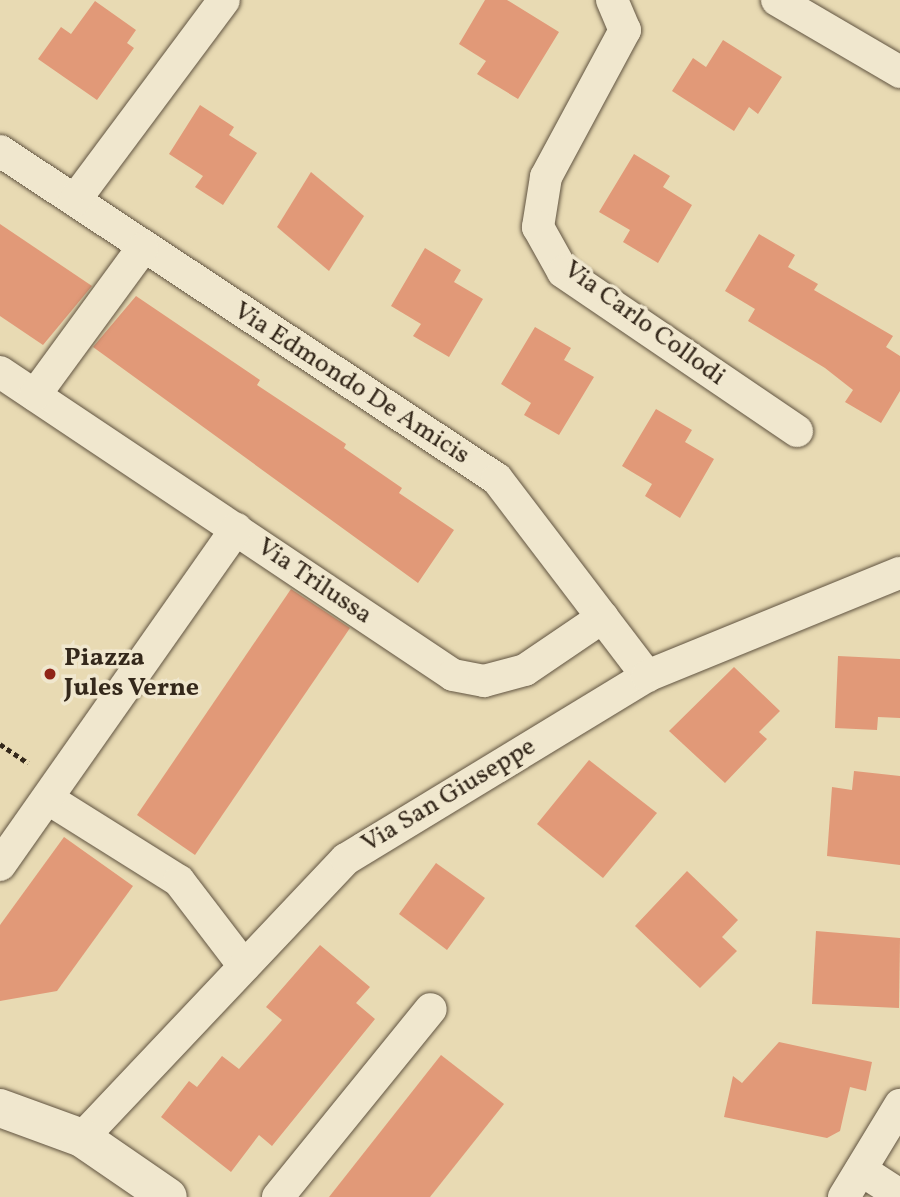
<!DOCTYPE html>
<style>
body{margin:0}
#map{position:relative;width:900px;height:1197px;overflow:hidden;background:#e8dab3;font-family:Vollkorn,serif}
div>[style]{position:absolute}
[style*='--x']{left:calc(var(--x)*1px);top:calc(var(--y)*1px);width:calc(var(--w)*1px);rotate:calc(var(--a)*1deg)}
.building>*{inset:0;background:#e19978}
.path>*{height:4.5px;margin-top:-2.25px;transform-origin:0;background:repeating-linear-gradient(90deg,#34281b 0 5px,transparent 0 8.5px)}
.roads{filter:drop-shadow(0 0 2px #615441) drop-shadow(0 0 2px #615441)}
.minor>*{height:32px;margin:-16px;padding:0 16px;transform-origin:16px;border-radius:16px;background:#f0e7ce}
.secondary>*{height:38px;margin:-19px;padding:0 19px;transform-origin:19px;border-radius:19px;background:#f0e7ce}
.dots>*{width:19px;height:19px;translate:-50% -50%;box-sizing:border-box;border:4px solid #f0e7ce;border-radius:50%}
span{translate:-50% -50%;white-space:nowrap;text-align:center;line-height:1.15;-webkit-text-stroke:7px #f0e7ce;paint-order:stroke}
.street-label{font-size:26px;color:#34281b}
.poi-label{font-size:26px;color:#34281b;font-weight:700}
.left{translate:0 -50%;text-align:left}
</style>
<div id="map">
<div class="building">
<div style="clip-path:polygon(485px 0,507px 0,559px 32px,518px 99px,477px 74px,486px 61px,459px 44px)"></div>
<div style="clip-path:polygon(95px 1px,136px 30px,127px 43px,134px 48px,97px 100px,38px 59px,61px 27px,71px 34px)"></div>
<div style="clip-path:polygon(723px 40px,782px 77px,758px 114px,749px 107px,734px 131px,672px 91px,693px 58px,706px 67px)"></div>
<div style="clip-path:polygon(200px 105px,234px 127px,229px 135px,257px 153px,223px 205px,195px 187px,203px 176px,169px 154px)"></div>
<div style="clip-path:polygon(634px 154px,670px 176px,663px 187px,692px 205px,658px 263px,623px 242px,630px 230px,599px 212px)"></div>
<div style="clip-path:polygon(311px 172px,364px 216px,329px 271px,277px 227px)"></div>
<div style="clip-path:polygon(0 224px,92px 286px,43px 345px,0 316px)"></div>
<div style="clip-path:polygon(759px 234px,795px 255px,788px 267px,818px 284px,814px 290px,893px 336px,886px 347px,900px 356px,900px 391px,881px 423px,845px 402px,853px 390px,825px 368px,748px 321px,755px 309px,725px 291px)"></div>
<div style="clip-path:polygon(425px 248px,461px 270px,454px 282px,483px 299px,449px 357px,413px 336px,421px 324px,391px 306px)"></div>
<div style="clip-path:polygon(136px 296px,260px 380px,257px 385px,346px 444px,344px 448px,402px 488px,399px 493px,454px 530px,418px 583px,93px 347px)"></div>
<div style="clip-path:polygon(535px 327px,571px 348px,564px 360px,594px 377px,559px 435px,524px 415px,531px 403px,501px 384px)"></div>
<div style="clip-path:polygon(656px 409px,692px 430px,685px 442px,714px 459px,680px 518px,645px 496px,652px 484px,622px 466px)"></div>
<div style="clip-path:polygon(291px 589px,350px 628px,195px 855px,137px 815px)"></div>
<div style="clip-path:polygon(838px 656px,900px 659px,900px 718px,878px 717px,877px 730px,835px 728px)"></div>
<div style="clip-path:polygon(734px 667px,780px 711px,759px 732px,767px 739px,725px 783px,669px 731px)"></div>
<div style="clip-path:polygon(589px 760px,657px 813px,603px 878px,537px 824px)"></div>
<div style="clip-path:polygon(854px 771px,900px 776px,900px 865px,827px 856px,832px 787px,852px 790px)"></div>
<div style="clip-path:polygon(64px 837px,133px 886px,57px 991px,0 1001px,0 925px)"></div>
<div style="clip-path:polygon(436px 863px,485px 898px,447px 950px,399px 914px)"></div>
<div style="clip-path:polygon(687px 871px,738px 920px,722px 937px,737px 951px,700px 988px,635px 926px)"></div>
<div style="clip-path:polygon(816px 931px,900px 938px,899px 1008px,812px 1004px)"></div>
<div style="clip-path:polygon(320px 945px,370px 987px,356px 1003px,375px 1019px,272px 1146px,259px 1135px,231px 1172px,161px 1117px,189px 1081px,197px 1087px,222px 1056px,239px 1069px,282px 1020px,266px 1007px)"></div>
<div style="clip-path:polygon(779px 1042px,872px 1062px,866px 1091px,850px 1087px,840px 1131px,827px 1138px,724px 1117px,733px 1076px,742px 1083px)"></div>
<div style="clip-path:polygon(441px 1055px,504px 1104px,430px 1197px,329px 1197px)"></div>
</div>
<div class="path">
<div style="--x:0;--y:744;--w:34;--a:34"></div>
</div>
<div class="roads">
<div class="minor">
<div style="--x:612;--y:0;--w:33;--a:67"></div>
<div style="--x:625;--y:30;--w:167;--a:118.3"></div>
<div style="--x:546;--y:177;--w:51;--a:99.1"></div>
<div style="--x:538;--y:227;--w:51;--a:60.9"></div>
<div style="--x:563;--y:272;--w:283;--a:34.2"></div>
<div style="--x:777;--y:0;--w:143;--a:30.3"></div>
<div style="--x:0;--y:151;--w:595;--a:33.42"></div>
<div style="--x:497;--y:479;--w:248;--a:52.7"></div>
<div style="--x:75;--y:200;--w:249;--a:-53.3"></div>
<div style="--x:0;--y:372;--w:545;--a:33.78"></div>
<div style="--x:453;--y:675;--w:32;--a:11"></div>
<div style="--x:484;--y:681;--w:42;--a:-15"></div>
<div style="--x:525;--y:670;--w:94;--a:-34.2"></div>
<div style="--x:35;--y:395;--w:181;--a:-53.8"></div>
<div style="--x:50;--y:800;--w:152;--a:32.1"></div>
<div style="--x:179;--y:881;--w:107;--a:52.6"></div>
<div style="--x:0;--y:865;--w:411;--a:-54.9"></div>
<div style="--x:82;--y:1138;--w:384;--a:-46.6"></div>
<div style="--x:346;--y:859;--w:352;--a:-31.3"></div>
<div style="--x:647;--y:676;--w:273;--a:-22.2"></div>
<div style="--x:861;--y:1170;--w:46;--a:32.7"></div>
<div style="--x:278;--y:1197;--w:242;--a:-50.9"></div>
<div style="--x:844;--y:1197;--w:108;--a:-58.7"></div>
</div>
<div class="secondary">
<div style="--x:0;--y:1108;--w:87;--a:20.1"></div>
<div style="--x:82;--y:1138;--w:104;--a:34.5"></div>
</div>
</div>
<div class="dots">
<div style="left:50px;top:674px;background:#8f2418"></div>
</div>
<div class="street-label">
<span style="left:644px;top:324px;rotate:36deg">Via Carlo Collodi</span>
<span style="left:351px;top:384px;rotate:33deg">Via Edmondo De Amicis</span>
<span style="left:314px;top:582px;rotate:34deg">Via Trilussa</span>
<span style="left:449px;top:796px;rotate:-31deg">Via San Giuseppe</span>
</div>
<div class="poi-label">
<span class="left" style="left:64px;top:674px">Piazza<br>Jules Verne</span>
</div>
</div>
